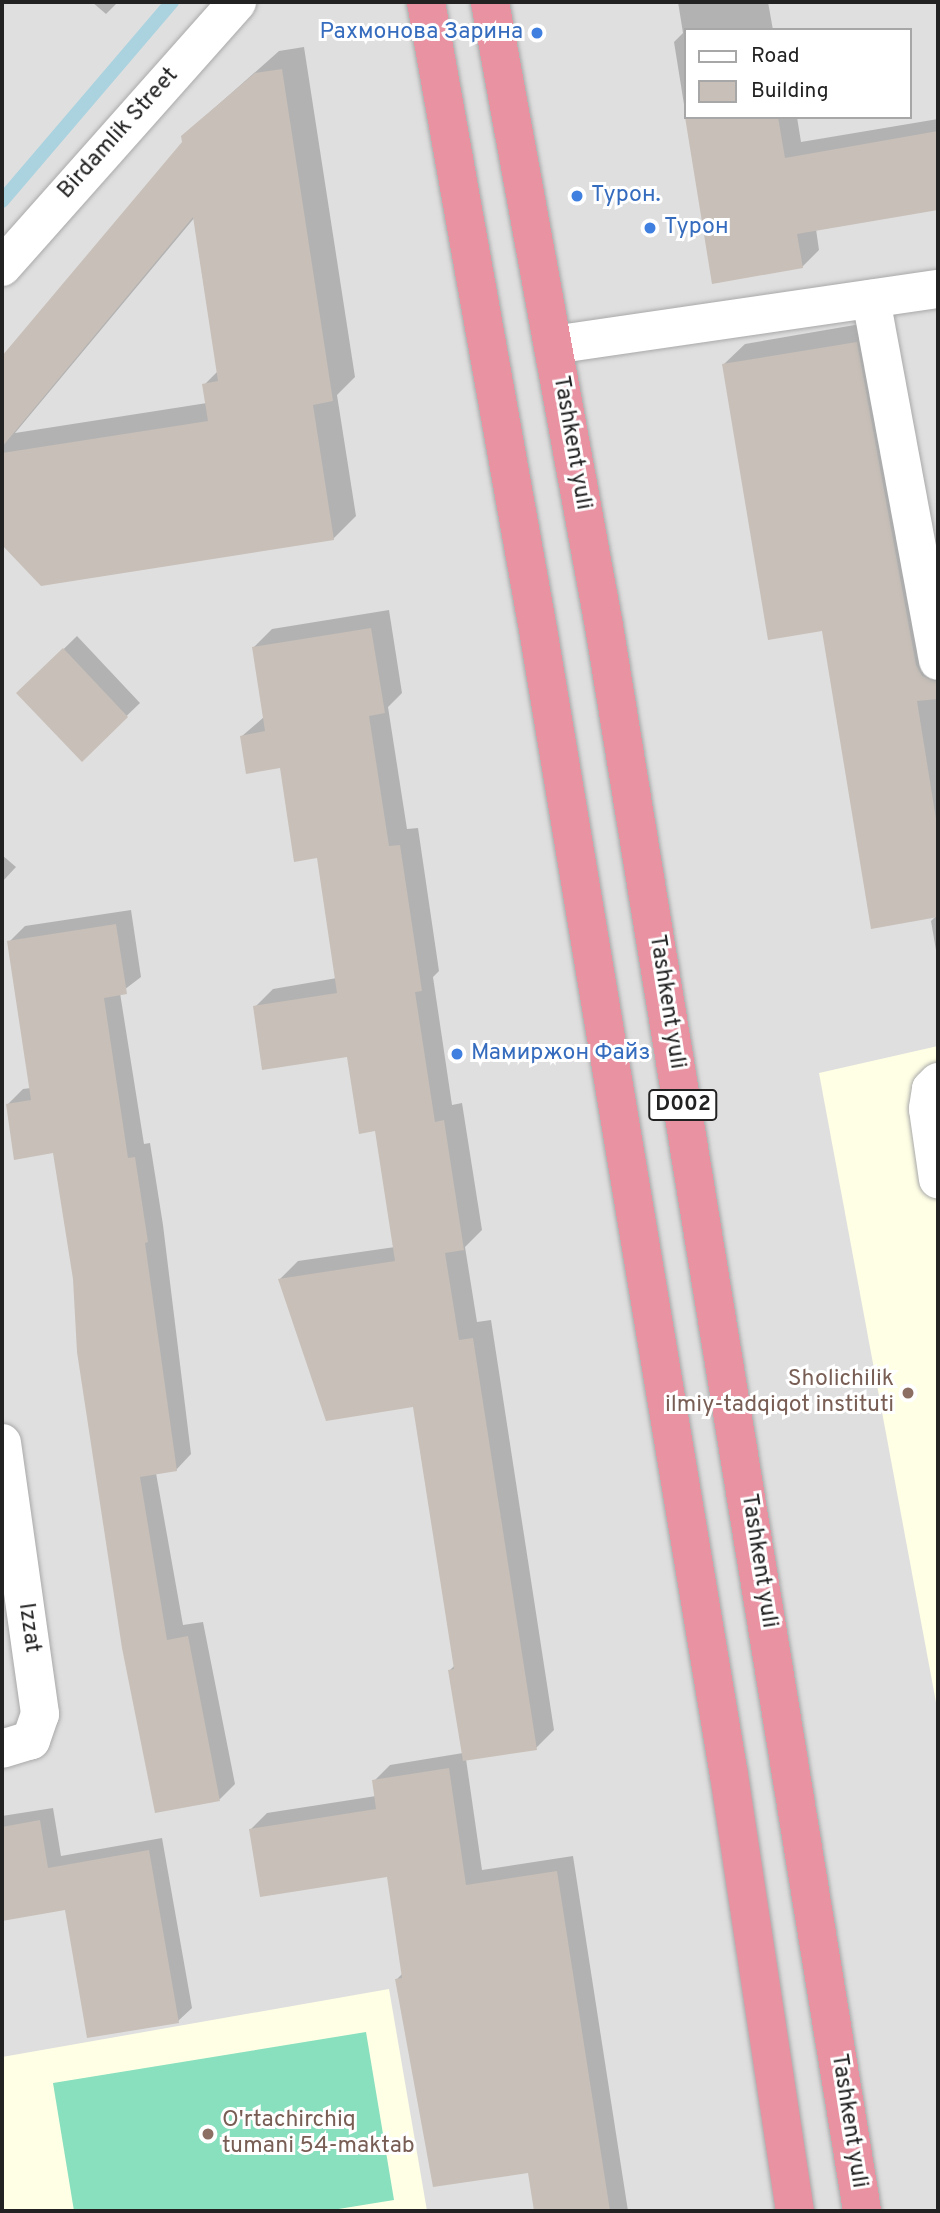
<!DOCTYPE html>
<meta charset="utf-8">
<style>
body{margin:0}
#map{position:relative;width:940px;height:2213px;overflow:hidden;background:#f2efe9;font-family:Overpass,sans-serif}
div>[style]{position:absolute}
[style*='--x']{left:calc(var(--x)*1px);top:calc(var(--y)*1px);width:calc(var(--w)*1px);rotate:calc(var(--a)*1deg)}
.residential>*{inset:0;background:#e0dfdf}
.education>*{inset:0;background:#ffffe5}
.pitch>*{inset:0;background:#88e0be}
.shadow>*{inset:0;background:#0003}
.stream>*{height:14px;margin:-7px;padding:0 7px;transform-origin:7px;border-radius:7px;background:#aad3df}
.building>*{inset:0;background:#c7bfb8}
.roads{filter:drop-shadow(0 0 2px #a9a9a9) drop-shadow(0 0 2px #a9a9a9)}
.minor>*{height:38px;margin:-19px;padding:0 19px;transform-origin:19px;border-radius:19px;background:#fff}
.highway>*{height:38px;margin:-19px;padding:0 19px;transform-origin:19px;border-radius:19px;background:#e892a2}
.dots>*{width:19px;height:19px;translate:-50% -50%;box-sizing:border-box;border:4px solid #fff;border-radius:50%}
span{translate:-50% -50%;white-space:nowrap;text-align:center;line-height:1.15;-webkit-text-stroke:6px #fff;paint-order:stroke}
.shield-label span{padding:2px 5px;background:#fff;border:2px solid;border-radius:5px;-webkit-text-stroke-width:0}
.shield-label{font-size:21px;color:#222;font-weight:700}
.shop-label{font-size:23px;color:#366cbe}
.right{translate:-100% -50%;text-align:right}
.left{translate:0 -50%;text-align:left}
.street-label{font-size:23px;color:#222}
.education-label{font-size:23px;color:#785e54}
.frame{position:absolute;inset:0;border:4px solid #222;pointer-events:none}
.legend{position:absolute;left:684px;top:28px;width:228px;height:91px;box-sizing:border-box;background:#fff;border:2px solid #a7a7a7;margin:0;padding:9px 12px;list-style:none;font-size:21px;color:#222}
.legend li{display:flex;align-items:center;gap:14px;height:35px}
.legend b{width:35px;border:2px solid #a7a7a7}
</style>
<div id="map">
<div class="residential">
<div style="clip-path:polygon(evenodd,2px 2px,938px 2px,938px 2211px,2px 2211px,2px 2px,686px 30px,910px 30px,910px 117px,686px 117px,686px 30px)"></div>
</div>
<div class="education">
<div style="clip-path:polygon(938px 1046px,938px 1713px,819px 1073px)"></div>
<div style="clip-path:polygon(389px 1989px,427px 2211px,2px 2211px,2px 2057px)"></div>
</div>
<div class="pitch">
<div style="clip-path:polygon(366px 2032px,394px 2200px,326px 2211px,74px 2211px,53px 2083px)"></div>
</div>
<div class="shadow">
<div style="clip-path:polygon(92px 2px,118px 2px,106px 14px)"></div>
<div style="clip-path:polygon(678px 2px,768px 2px,773px 30px,686px 30px,686px 117px,674px 42px,683px 33px)"></div>
<div style="clip-path:polygon(evenodd,304px 47px,355px 377px,337px 395px,356px 516px,333px 539px,40px 583px,2px 542px,2px 359px,184px 142px,183px 136px,279px 51px,304px 47px,195px 217px,218px 371px,204px 385px,207px 403px,15px 433px,195px 217px)"></div>
<div style="clip-path:polygon(686px 117px,797px 117px,801px 142px,938px 119px,938px 209px,816px 229px,819px 250px,802px 267px)"></div>
<div style="clip-path:polygon(878px 321px,938px 684px,938px 962px,931px 921px,936px 916px,723px 365px,745px 344px)"></div>
<div style="clip-path:polygon(389px 610px,402px 693px,388px 707px,407px 829px,418px 828px,439px 971px,433px 977px,452px 1105px,462px 1103px,482px 1230px,465px 1247px,477px 1322px,491px 1320px,554px 1730px,536px 1748px,466px 1759px,482px 1870px,573px 1856px,628px 2211px,536px 2211px,530px 2171px,397px 1979px,403px 1973px,388px 1875px,251px 1829px,267px 1813px,376px 1796px,374px 1781px,390px 1765px,463px 1753px,450px 1670px,455px 1665px,414px 1405px,280px 1279px,298px 1261px,395px 1247px,377px 1129px,349px 1055px,255px 1007px,273px 989px,337px 978px,318px 856px,282px 766px,242px 736px,264px 717px,254px 647px,272px 629px)"></div>
<div style="clip-path:polygon(77px 636px,140px 703px,82px 759px,32px 680px)"></div>
<div style="clip-path:polygon(2px 855px,16px 867px,2px 882px)"></div>
<div style="clip-path:polygon(131px 910px,141px 977px,120px 993px,144px 1144px,150px 1143px,163px 1225px,191px 1454px,176px 1470px,156px 1473px,183px 1625px,203px 1622px,235px 1784px,220px 1799px,156px 1811px,55px 1151px,8px 1104px,23px 1089px,31px 1088px,9px 942px,25px 926px)"></div>
<div style="clip-path:polygon(53px 1808px,61px 1856px,162px 1838px,192px 2008px,178px 2021px,67px 1908px,5px 1919px,2px 1816px)"></div>
</div>
<div class="stream">
<div style="--x:2;--y:201;--w:262;--a:-49.5"></div>
</div>
<div class="building">
<div style="clip-path:polygon(282px 69px,333px 401px,313px 405px,334px 540px,41px 586px,2px 545px,2px 453px,208px 421px,202px 384px,218px 381px,193px 217px,2px 447px,2px 356px,182px 142px,181px 136px,255px 73px)"></div>
<div style="clip-path:polygon(685px 117px,778px 117px,785px 158px,938px 131px,938px 210px,797px 234px,803px 268px,712px 284px)"></div>
<div style="clip-path:polygon(857px 342px,916px 665px,922px 676px,938px 682px,938px 699px,917px 701px,938px 831px,938px 917px,871px 929px,822px 631px,768px 640px,722px 364px)"></div>
<div style="clip-path:polygon(371px 628px,385px 713px,369px 716px,389px 846px,400px 845px,422px 991px,415px 992px,435px 1122px,444px 1120px,464px 1250px,445px 1253px,459px 1340px,473px 1338px,537px 1750px,463px 1761px,448px 1670px,454px 1669px,413px 1407px,326px 1421px,278px 1279px,395px 1261px,375px 1131px,359px 1134px,347px 1057px,262px 1070px,253px 1006px,337px 993px,317px 858px,294px 862px,280px 768px,246px 774px,240px 736px,265px 731px,252px 647px)"></div>
<div style="clip-path:polygon(63px 648px,128px 717px,82px 762px,16px 693px)"></div>
<div style="clip-path:polygon(116px 924px,127px 994px,104px 998px,128px 1158px,135px 1157px,148px 1242px,145px 1243px,177px 1471px,140px 1477px,167px 1640px,188px 1636px,220px 1801px,155px 1813px,122px 1648px,77px 1352px,73px 1279px,53px 1153px,14px 1160px,6px 1104px,31px 1100px,7px 941px)"></div>
<div style="clip-path:polygon(449px 1768px,466px 1885px,557px 1871px,610px 2211px,534px 2211px,528px 2173px,433px 2187px,395px 1979px,402px 1978px,387px 1877px,260px 1897px,249px 1829px,376px 1809px,372px 1780px)"></div>
<div style="clip-path:polygon(40px 1820px,48px 1868px,149px 1850px,179px 2023px,87px 2038px,65px 1910px,2px 1921px,2px 1827px)"></div>
</div>
<div class="roads">
<div class="minor">
<div style="--x:2;--y:267;--w:354;--a:-48.4"></div>
<div style="--x:871;--y:299;--w:368;--a:79.5"></div>
<div style="--x:553;--y:345;--w:389;--a:-8.3"></div>
<div style="--x:938;--y:1082;--w:10;--a:135"></div>
<div style="--x:931;--y:1089;--w:20;--a:99"></div>
<div style="--x:928;--y:1109;--w:71;--a:81.9"></div>
<div style="--x:2;--y:1443;--w:274;--a:82"></div>
<div style="--x:40;--y:1714;--w:28;--a:109"></div>
<div style="--x:31;--y:1740;--w:30;--a:163"></div>
</div>
<div class="highway">
<div style="--x:426;--y:2;--w:643;--a:79.88"></div>
<div style="--x:539;--y:635;--w:1156;--a:80.54"></div>
<div style="--x:729;--y:1775;--w:441;--a:81.4"></div>
<div style="--x:490;--y:2;--w:634;--a:79.65"></div>
<div style="--x:604;--y:626;--w:1606;--a:80.75"></div>
</div>
</div>
<div class="dots">
<div style="left:537px;top:33px;background:#3f7fe0"></div>
<div style="left:577px;top:196px;background:#3f7fe0"></div>
<div style="left:650px;top:228px;background:#3f7fe0"></div>
<div style="left:457px;top:1054px;background:#3f7fe0"></div>
<div style="left:908px;top:1393px;background:#8d6e63"></div>
<div style="left:208px;top:2134px;background:#8d6e63"></div>
</div>
<div class="shield-label">
<span style="left:683px;top:1105px">D002</span>
</div>
<div class="shop-label">
<span class="right" style="left:523px;top:33px">Рахмонова Зарина</span>
<span class="left" style="left:591px;top:196px">Турон.</span>
<span class="left" style="left:664px;top:228px">Турон</span>
<span class="left" style="left:471px;top:1054px">Мамиржон Файз</span>
</div>
<div class="street-label">
<span style="left:119px;top:134px;rotate:-48deg">Birdamlik Street</span>
<span style="left:571px;top:443px;rotate:80deg">Tashkent yuli</span>
<span style="left:666px;top:1002px;rotate:81deg">Tashkent yuli</span>
<span style="left:758px;top:1561px;rotate:81deg">Tashkent yuli</span>
<span style="left:28px;top:1628px;rotate:82deg">Izzat</span>
<span style="left:848px;top:2121px;rotate:81deg">Tashkent yuli</span>
</div>
<div class="education-label">
<span class="right" style="left:894px;top:1393px">Sholichilik<br>ilmiy-tadqiqot instituti</span>
<span class="left" style="left:222px;top:2134px">O'rtachirchiq<br>tumani 54-maktab</span>
</div>
<div class="frame"></div>
<ul class="legend">
<li><b style="height:9px;background:#fff"></b>Road</li>
<li><b style="height:19px;background:#c7bfb8"></b>Building</li>
</ul>
</div>
